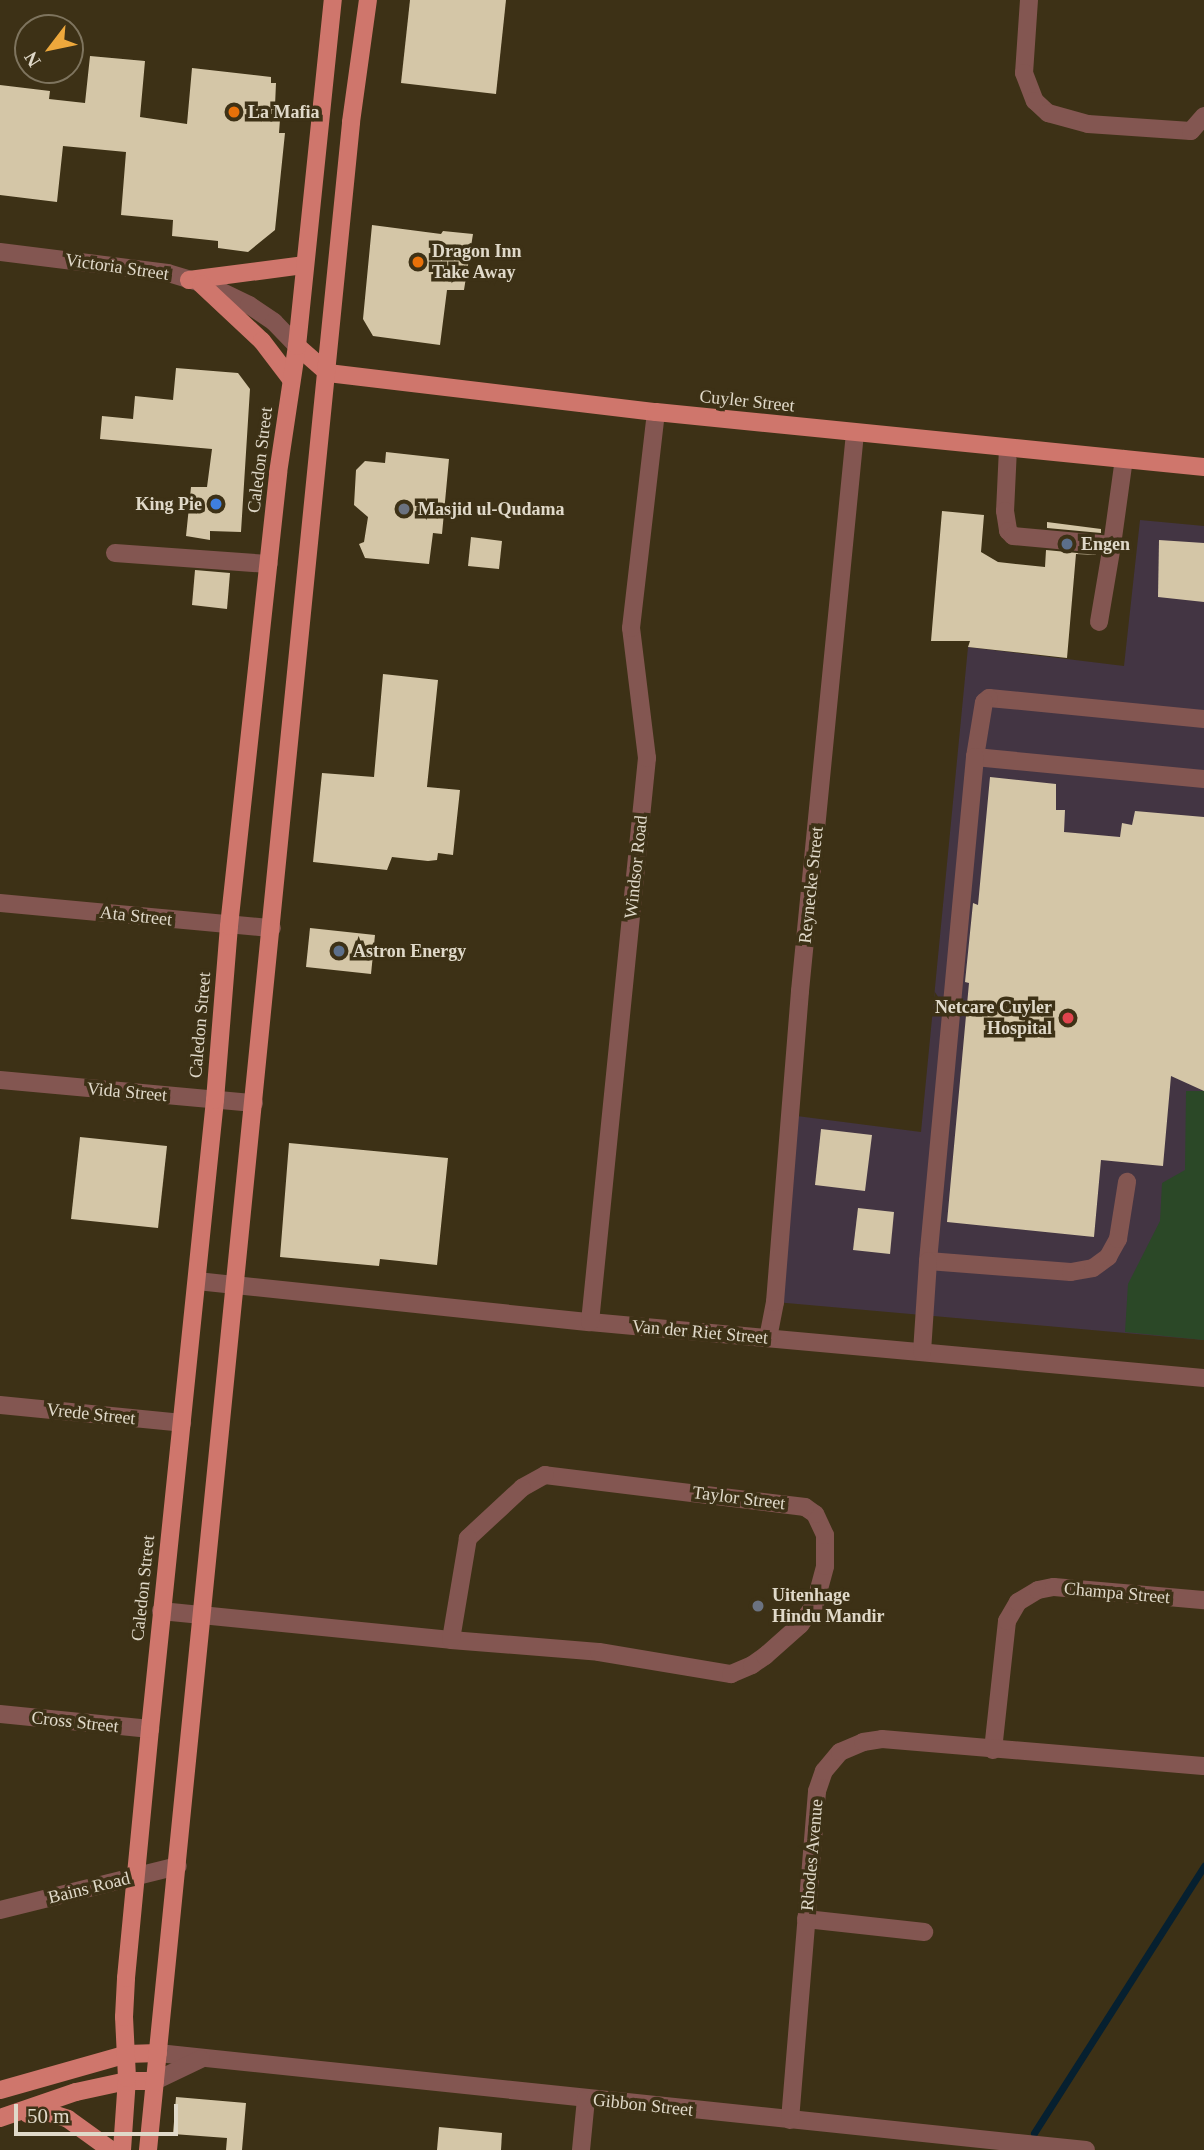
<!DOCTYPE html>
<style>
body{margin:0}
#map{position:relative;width:1204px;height:2150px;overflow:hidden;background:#3d3116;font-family:Georgia,serif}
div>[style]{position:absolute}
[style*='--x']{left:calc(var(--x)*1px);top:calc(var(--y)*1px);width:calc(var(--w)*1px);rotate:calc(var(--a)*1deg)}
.medical>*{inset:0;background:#433543}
.green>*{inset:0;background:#2b4827}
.stream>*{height:7px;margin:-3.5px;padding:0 3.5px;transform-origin:3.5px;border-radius:3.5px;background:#062030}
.building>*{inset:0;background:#d4c6a7}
.minor>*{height:18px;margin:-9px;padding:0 9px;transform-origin:9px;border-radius:9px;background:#835651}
.major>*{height:18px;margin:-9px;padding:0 9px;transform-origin:9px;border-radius:9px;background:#cf766c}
.dots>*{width:19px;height:19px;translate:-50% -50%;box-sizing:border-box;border:4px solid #3d3116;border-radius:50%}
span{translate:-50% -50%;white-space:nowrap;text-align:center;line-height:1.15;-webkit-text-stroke:7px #3d3116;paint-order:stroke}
.poi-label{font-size:18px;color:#e0d9c9;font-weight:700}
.left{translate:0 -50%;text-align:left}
.right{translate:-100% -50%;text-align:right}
.street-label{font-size:18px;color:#e0d9c9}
.north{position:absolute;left:14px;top:14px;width:70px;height:70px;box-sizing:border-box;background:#3d3116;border:2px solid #7e745e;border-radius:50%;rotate:238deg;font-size:19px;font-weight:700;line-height:28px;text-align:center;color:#e0d9c9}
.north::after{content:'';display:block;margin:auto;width:24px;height:32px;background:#eea83c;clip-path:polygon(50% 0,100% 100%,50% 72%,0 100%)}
.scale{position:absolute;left:14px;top:2104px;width:164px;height:32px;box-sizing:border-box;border:4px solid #e0d9c9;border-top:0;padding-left:9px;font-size:21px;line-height:24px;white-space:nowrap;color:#e0d9c9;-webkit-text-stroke:5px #3d3116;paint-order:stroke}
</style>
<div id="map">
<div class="medical">
<div style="clip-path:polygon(1140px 520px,1204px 526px,1204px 1340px,775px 1302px,789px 1115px,921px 1132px,968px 647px,1124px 666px)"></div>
</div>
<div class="green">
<div style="clip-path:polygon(1186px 1091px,1204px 1091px,1204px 1340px,1125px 1332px,1128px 1284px,1160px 1221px,1162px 1183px,1185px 1170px)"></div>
</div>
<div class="stream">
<div style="--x:1034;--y:2133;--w:317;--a:-57.5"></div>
</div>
<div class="building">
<div style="clip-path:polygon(410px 0,506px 0,496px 94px,401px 83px)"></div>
<div style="clip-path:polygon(90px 56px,145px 61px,140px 117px,187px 124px,192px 68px,271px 77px,271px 83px,276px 83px,275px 106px,281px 106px,279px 133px,285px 133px,275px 230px,248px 252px,218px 248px,218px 241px,172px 236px,173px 220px,121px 215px,126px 152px,63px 146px,57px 202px,0 195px,0 85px,50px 91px,49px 99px,85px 103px)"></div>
<div style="clip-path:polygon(372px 225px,441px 234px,443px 231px,473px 234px,464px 290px,447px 290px,440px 345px,373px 336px,363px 319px)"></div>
<div style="clip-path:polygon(176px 368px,238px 373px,250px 389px,241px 532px,210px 531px,210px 540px,186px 536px,191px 487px,207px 487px,212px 449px,100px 439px,102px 416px,133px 419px,135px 396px,173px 400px)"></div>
<div style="clip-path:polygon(386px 452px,449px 459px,442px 534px,433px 533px,429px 564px,365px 558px,359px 544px,364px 542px,368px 517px,354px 505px,356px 470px,365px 461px,385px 463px)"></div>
<div style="clip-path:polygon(942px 511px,984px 515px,981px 552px,998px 562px,1045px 567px,1046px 550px,1098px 555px,1076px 554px,1067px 658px,968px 647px,970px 641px,931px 641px)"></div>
<div style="clip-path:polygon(1047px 522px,1101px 529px,1101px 533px,1047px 528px)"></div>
<div style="clip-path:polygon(471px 537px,502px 541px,499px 569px,468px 566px)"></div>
<div style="clip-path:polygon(1159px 540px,1204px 543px,1204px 602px,1158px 597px)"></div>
<div style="clip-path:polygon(195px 570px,230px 573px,227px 609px,192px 605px)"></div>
<div style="clip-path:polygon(383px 674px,438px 680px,427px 787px,460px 790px,453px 855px,438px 853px,437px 860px,428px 861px,392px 857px,387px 870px,313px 862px,322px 773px,374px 777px)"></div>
<div style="clip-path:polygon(990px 777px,1056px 784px,1056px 810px,1065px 810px,1064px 832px,1120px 837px,1122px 823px,1132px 825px,1135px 811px,1204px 817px,1204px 1091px,1171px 1076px,1163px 1166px,1101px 1160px,1094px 1237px,947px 1222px,969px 983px,965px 982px,973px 903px,978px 905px)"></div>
<div style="clip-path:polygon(310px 928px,375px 935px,371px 974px,306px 967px)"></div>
<div style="clip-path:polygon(821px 1129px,872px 1135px,865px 1191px,815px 1185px)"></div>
<div style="clip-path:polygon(80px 1137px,167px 1146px,158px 1228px,71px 1219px)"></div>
<div style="clip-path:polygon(289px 1143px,448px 1158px,437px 1265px,380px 1259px,379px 1266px,280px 1257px)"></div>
<div style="clip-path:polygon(858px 1208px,894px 1212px,890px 1254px,853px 1250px)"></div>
<div style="clip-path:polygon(176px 2097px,246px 2103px,242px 2150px,226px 2150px,227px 2138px,173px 2134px)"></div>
<div style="clip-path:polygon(439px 2127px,502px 2133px,501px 2150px,437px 2150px)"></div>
</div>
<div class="minor">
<div style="--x:1029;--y:0;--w:73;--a:93.9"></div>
<div style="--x:1024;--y:73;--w:30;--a:69"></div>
<div style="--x:1035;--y:101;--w:18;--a:43"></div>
<div style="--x:1048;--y:113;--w:41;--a:15.4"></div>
<div style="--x:1088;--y:124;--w:103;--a:3.9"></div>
<div style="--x:1191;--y:131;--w:20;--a:-49"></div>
<div style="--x:0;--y:252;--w:169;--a:7.1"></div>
<div style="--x:168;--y:273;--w:42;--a:16.7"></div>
<div style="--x:208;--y:285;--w:46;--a:26"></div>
<div style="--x:249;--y:305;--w:30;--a:34"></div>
<div style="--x:274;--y:322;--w:33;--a:46"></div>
<div style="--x:1008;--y:448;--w:63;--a:92.7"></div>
<div style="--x:1005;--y:511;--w:20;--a:81"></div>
<div style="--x:1008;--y:531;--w:7;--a:45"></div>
<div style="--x:1013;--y:536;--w:99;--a:5.2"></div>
<div style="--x:1112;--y:545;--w:78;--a:99.6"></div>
<div style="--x:1112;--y:545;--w:87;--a:-82.1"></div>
<div style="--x:115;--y:553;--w:154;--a:4.1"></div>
<div style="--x:1204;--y:719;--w:216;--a:-174.4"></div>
<div style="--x:989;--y:698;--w:6;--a:141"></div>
<div style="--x:984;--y:702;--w:56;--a:99.3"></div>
<div style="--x:975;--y:757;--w:230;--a:5.5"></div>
<div style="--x:975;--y:757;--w:506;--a:95.33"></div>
<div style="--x:928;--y:1261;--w:143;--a:4.4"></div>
<div style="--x:1071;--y:1272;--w:22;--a:-10"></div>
<div style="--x:1093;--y:1268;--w:19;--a:-36"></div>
<div style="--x:1108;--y:1257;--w:21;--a:-61"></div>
<div style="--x:1118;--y:1239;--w:58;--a:-81"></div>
<div style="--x:0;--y:903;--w:273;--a:5.3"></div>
<div style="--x:0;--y:1080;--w:255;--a:5.2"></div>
<div style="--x:197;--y:1281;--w:395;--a:6"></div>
<div style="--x:590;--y:1322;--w:617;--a:5.21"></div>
<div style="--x:590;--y:1322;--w:567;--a:-84.23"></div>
<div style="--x:647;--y:758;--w:131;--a:-97"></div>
<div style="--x:631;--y:628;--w:217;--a:-83.4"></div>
<div style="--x:768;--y:1338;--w:37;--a:-79"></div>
<div style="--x:775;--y:1302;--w:312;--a:-85.4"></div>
<div style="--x:800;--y:991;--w:561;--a:-84.37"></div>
<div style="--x:922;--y:1352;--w:91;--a:-86.2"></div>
<div style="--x:0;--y:1405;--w:183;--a:5.6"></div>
<div style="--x:161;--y:1611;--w:291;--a:5.7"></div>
<div style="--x:451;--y:1640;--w:148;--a:4.6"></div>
<div style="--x:599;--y:1652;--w:134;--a:9.5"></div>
<div style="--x:731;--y:1674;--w:23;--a:-23"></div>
<div style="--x:752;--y:1665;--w:16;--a:-35"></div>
<div style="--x:765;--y:1656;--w:47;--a:-41.5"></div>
<div style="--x:800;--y:1625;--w:26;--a:-54"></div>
<div style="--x:815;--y:1604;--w:39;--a:-75"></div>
<div style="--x:825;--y:1566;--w:31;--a:-90"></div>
<div style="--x:825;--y:1535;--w:23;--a:-115"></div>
<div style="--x:815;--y:1514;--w:12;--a:-145"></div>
<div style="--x:805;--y:1507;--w:262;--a:-173"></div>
<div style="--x:545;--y:1475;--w:26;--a:151"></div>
<div style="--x:522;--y:1488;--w:74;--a:137.2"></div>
<div style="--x:468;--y:1538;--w:103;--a:99.5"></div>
<div style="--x:0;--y:1714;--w:151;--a:5.7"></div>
<div style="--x:993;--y:1750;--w:130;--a:-83.8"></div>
<div style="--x:1007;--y:1621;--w:22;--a:-60"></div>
<div style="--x:1018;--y:1602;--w:23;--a:-31"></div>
<div style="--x:1038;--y:1590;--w:16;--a:-11"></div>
<div style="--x:1054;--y:1587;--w:151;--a:5"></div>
<div style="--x:0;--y:1910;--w:183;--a:-13.9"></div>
<div style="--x:806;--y:1919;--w:119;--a:6.3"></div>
<div style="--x:158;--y:2053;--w:933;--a:5.97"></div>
<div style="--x:155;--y:2081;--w:51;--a:-25.6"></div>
<div style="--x:790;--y:2120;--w:330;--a:-85.3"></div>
<div style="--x:817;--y:1791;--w:21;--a:-71"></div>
<div style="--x:824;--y:1771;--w:25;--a:-50"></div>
<div style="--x:840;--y:1752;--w:25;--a:-23"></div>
<div style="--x:863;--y:1742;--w:19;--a:-9"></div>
<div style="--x:882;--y:1739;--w:322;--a:4.8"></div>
<div style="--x:581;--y:2150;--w:51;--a:-84.4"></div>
</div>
<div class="major">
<div style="--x:189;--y:280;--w:117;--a:-7.4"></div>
<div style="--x:201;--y:284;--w:83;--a:43.1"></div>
<div style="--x:262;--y:341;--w:48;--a:52.7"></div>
<div style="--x:297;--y:346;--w:41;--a:41.1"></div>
<div style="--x:328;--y:373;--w:330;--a:6.8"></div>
<div style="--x:656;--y:412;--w:551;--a:5.73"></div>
<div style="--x:0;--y:2090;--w:132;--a:-15.8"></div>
<div style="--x:127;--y:2054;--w:31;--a:-2"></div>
<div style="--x:28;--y:2114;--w:19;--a:-6"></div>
<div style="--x:47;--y:2112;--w:22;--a:18"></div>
<div style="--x:68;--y:2119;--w:53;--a:35.8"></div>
<div style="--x:0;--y:2118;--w:80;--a:-18.9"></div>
<div style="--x:76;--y:2092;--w:52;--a:-12.2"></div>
<div style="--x:127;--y:2081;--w:28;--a:0"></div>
<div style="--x:122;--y:2150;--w:72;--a:-86"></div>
<div style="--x:127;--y:2078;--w:61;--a:-92.8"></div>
<div style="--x:124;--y:2017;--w:39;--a:-87"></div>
<div style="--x:126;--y:1978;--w:250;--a:-84.5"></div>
<div style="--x:150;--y:1729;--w:632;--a:-84.1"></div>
<div style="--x:215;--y:1100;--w:175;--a:-85.4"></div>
<div style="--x:229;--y:926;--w:456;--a:-83.8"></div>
<div style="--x:278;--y:473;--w:128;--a:-81.5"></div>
<div style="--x:297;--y:346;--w:348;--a:-84.1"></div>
<div style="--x:148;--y:2150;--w:2038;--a:-84.28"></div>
<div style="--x:351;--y:122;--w:123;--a:-82.1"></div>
</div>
<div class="dots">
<div style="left:234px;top:112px;background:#e8710a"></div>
<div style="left:418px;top:262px;background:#e8710a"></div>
<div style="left:216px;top:504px;background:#3f7fe0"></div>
<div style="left:404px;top:509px;background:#6b7280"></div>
<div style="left:1067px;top:544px;background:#5c6f8a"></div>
<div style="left:339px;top:951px;background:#5c6f8a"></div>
<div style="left:1068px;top:1018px;background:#e0444e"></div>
<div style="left:758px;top:1606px;background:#6b7280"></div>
</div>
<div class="poi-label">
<span class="left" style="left:248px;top:112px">La Mafia</span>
<span class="left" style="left:432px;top:262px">Dragon Inn<br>Take Away</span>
<span class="right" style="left:202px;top:504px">King Pie</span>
<span class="left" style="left:418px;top:509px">Masjid ul-Qudama</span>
<span class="left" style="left:1081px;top:544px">Engen</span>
<span class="left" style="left:353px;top:951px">Astron Energy</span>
<span class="right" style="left:1052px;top:1018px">Netcare Cuyler<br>Hospital</span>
<span class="left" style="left:772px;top:1606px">Uitenhage<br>Hindu Mandir</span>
</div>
<div class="street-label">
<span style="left:117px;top:267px;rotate:8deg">Victoria Street</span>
<span style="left:747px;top:401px;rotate:6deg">Cuyler Street</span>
<span style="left:260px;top:460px;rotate:-83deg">Caledon Street</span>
<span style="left:636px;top:867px;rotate:-84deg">Windsor Road</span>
<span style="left:811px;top:885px;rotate:-84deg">Reynecke Street</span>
<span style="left:136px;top:916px;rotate:6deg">Ata Street</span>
<span style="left:200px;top:1025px;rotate:-85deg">Caledon Street</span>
<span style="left:127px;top:1092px;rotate:5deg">Vida Street</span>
<span style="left:700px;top:1332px;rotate:5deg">Van der Riet Street</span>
<span style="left:91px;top:1414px;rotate:6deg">Vrede Street</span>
<span style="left:739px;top:1498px;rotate:7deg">Taylor Street</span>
<span style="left:143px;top:1588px;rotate:-84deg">Caledon Street</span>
<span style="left:1117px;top:1593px;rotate:5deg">Champa Street</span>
<span style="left:75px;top:1722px;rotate:6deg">Cross Street</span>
<span style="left:812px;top:1855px;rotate:-85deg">Rhodes Avenue</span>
<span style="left:89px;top:1888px;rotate:-14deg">Bains Road</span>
<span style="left:643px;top:2105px;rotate:6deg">Gibbon Street</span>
</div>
<div class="north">N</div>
<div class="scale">50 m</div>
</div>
